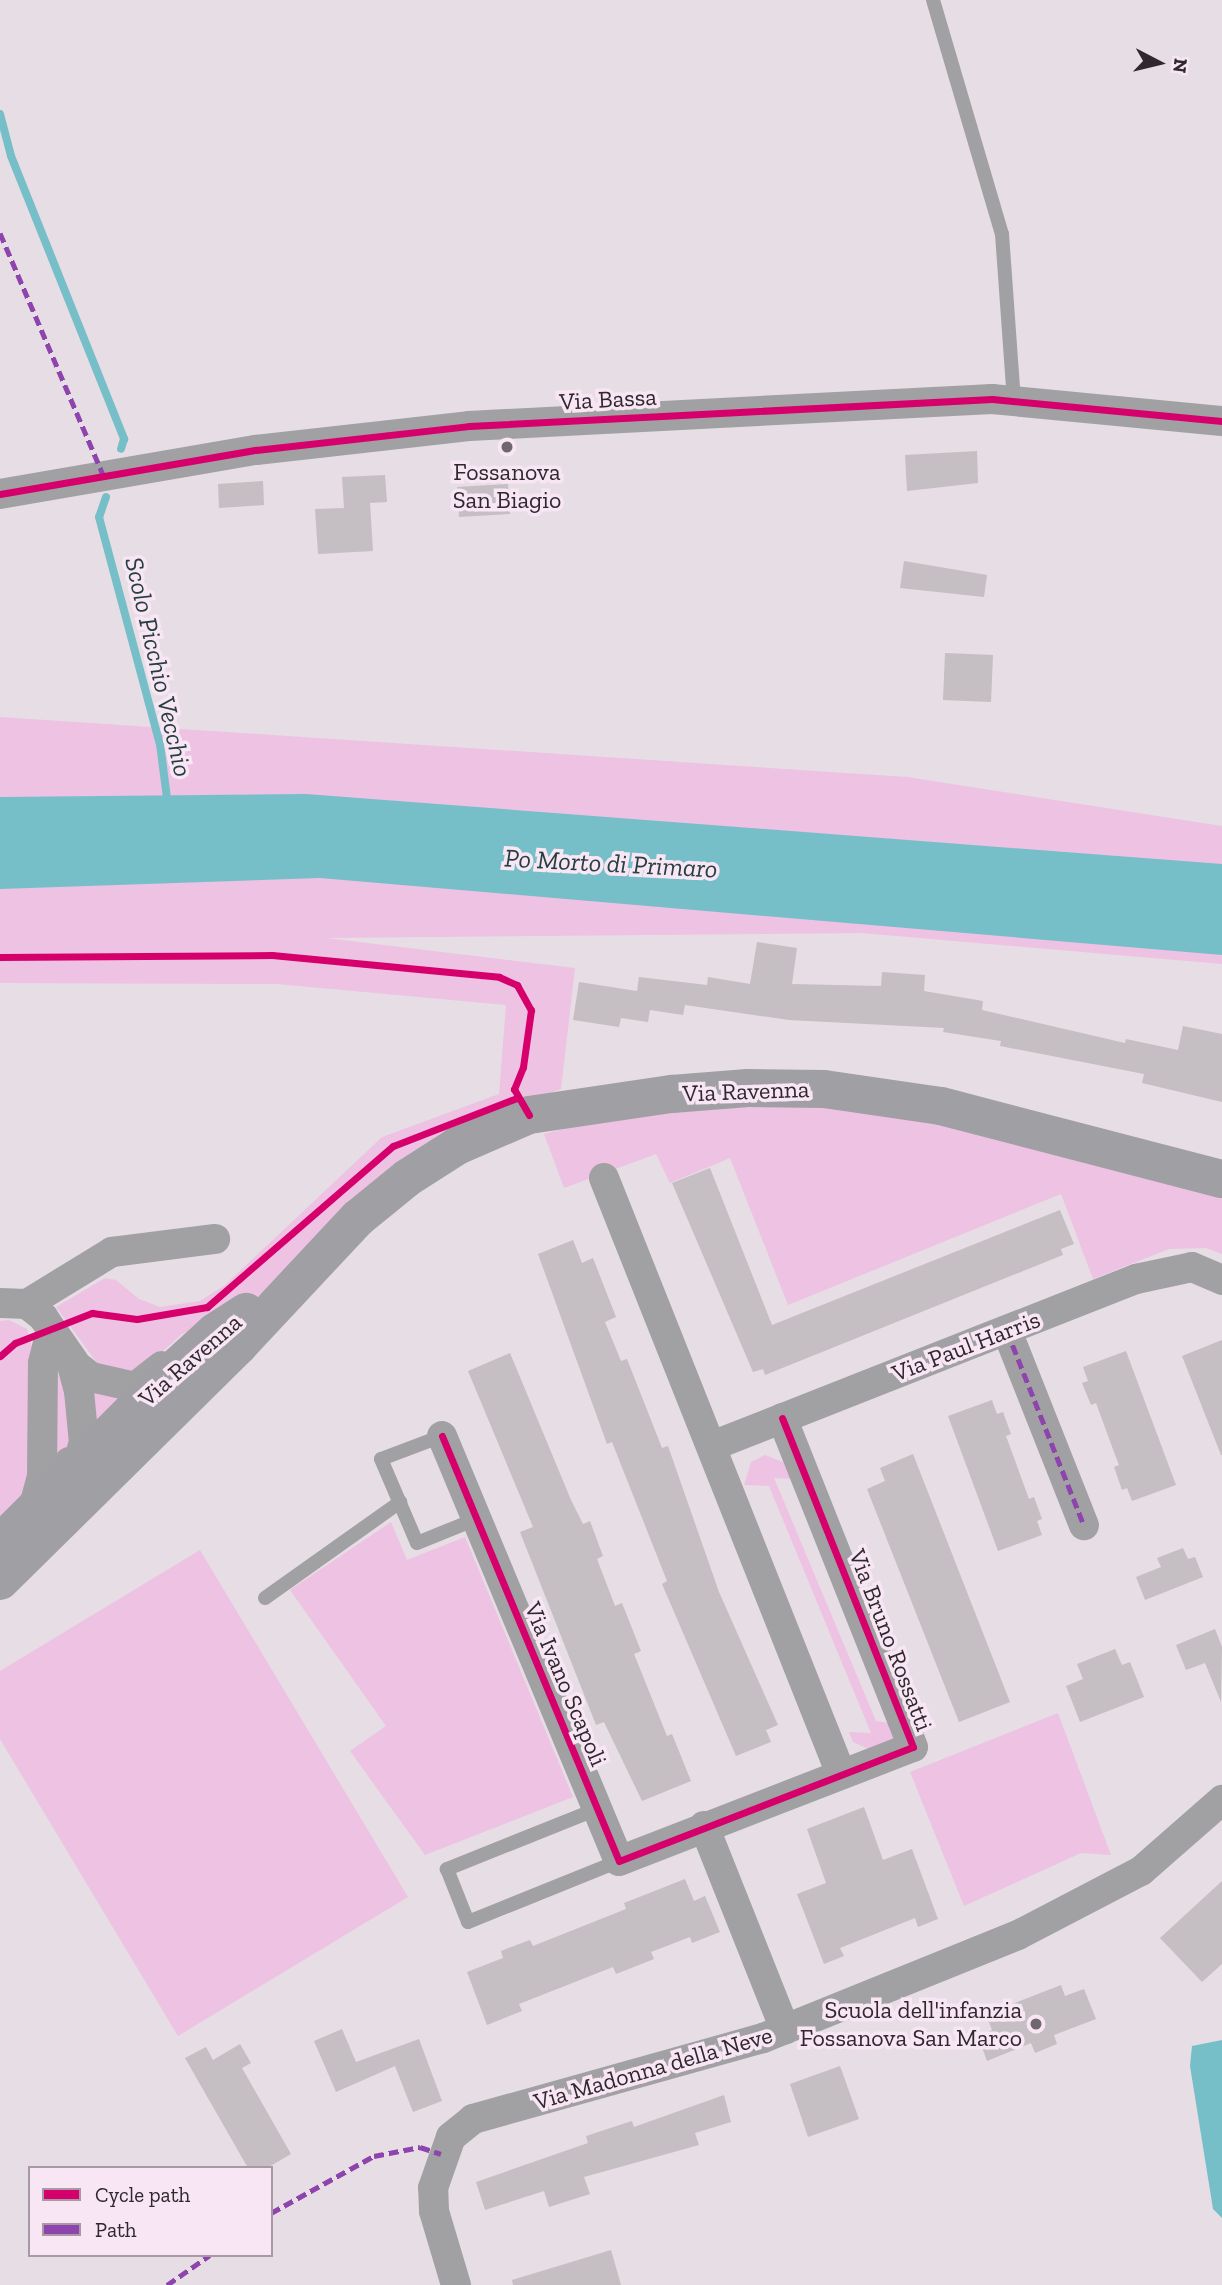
<!DOCTYPE html>
<style>
body{margin:0}
#map{position:relative;width:1222px;height:2285px;overflow:hidden;background:#e7dde4;font-family:"Zilla Slab",serif}
div>[style]{position:absolute}
[style*='--x']{left:calc(var(--x)*1px);top:calc(var(--y)*1px);width:calc(var(--w)*1px);rotate:calc(var(--a)*1deg)}
.green>*{inset:0;background:#edc2e3}
.water>*{inset:0;background:#76bfc8}
.stream>*{height:8px;margin:-4px;padding:0 4px;transform-origin:4px;border-radius:4px;background:#76bfc8}
.building>*{inset:0;background:#c5bec3}
.service>*{height:14px;margin:-7px;padding:0 7px;transform-origin:7px;border-radius:7px;background:#a1a1a3}
.minor>*{height:30px;margin:-15px;padding:0 15px;transform-origin:15px;border-radius:15px;background:#a1a1a3}
.secondary>*{height:38px;margin:-19px;padding:0 19px;transform-origin:19px;border-radius:19px;background:#a09fa3}
.quiet>*{height:5px;margin-top:-2.5px;transform-origin:0;background:repeating-linear-gradient(90deg,#8e44ad 0 10px,transparent 0 15px)}
.cycleway>*{height:7px;margin:-3.5px;padding:0 3.5px;transform-origin:3.5px;border-radius:3.5px;background:#d6006c}
.dots>*{width:19px;height:19px;translate:-50% -50%;box-sizing:border-box;border:4px solid #f8e6f4;border-radius:50%}
span{translate:-50% -50%;white-space:nowrap;text-align:center;line-height:1.15;-webkit-text-stroke:7px #f8e6f4;paint-order:stroke}
.street-label{font-size:24px;color:#2f282d}
.poi-label{font-size:24px;color:#2f282d}
.right{translate:-100% -50%;text-align:right}
.water-label{font-size:26px;color:#263f41;font-style:italic}
.legend{position:absolute;left:28px;top:2166px;width:245px;height:91px;box-sizing:border-box;background:#f8e6f4;border:2px solid #a89aa4;margin:0;padding:9px 12px;list-style:none;font-size:21px;color:#2f282d}
.legend li{display:flex;align-items:center;gap:14px;height:35px}
.legend b{width:35px;border:2px solid #a89aa4}
.north{position:absolute;left:1124px;top:28px;width:70px;height:70px;-webkit-text-stroke:5px #f8e6f4;paint-order:stroke;rotate:97deg;font-size:19px;font-weight:700;line-height:28px;text-align:center;color:#2f282d}
.north::after{content:'';display:block;margin:auto;width:24px;height:32px;background:#2f282d;clip-path:polygon(50% 0,100% 100%,50% 72%,0 100%)}
</style>
<div id="map">
<div class="green">
<div style="clip-path:polygon(0 717px,907px 777px,1222px 826px,1222px 964px,862px 933px,326px 938px,575px 968px,561px 1089px,505px 1110px,364px 1195px,252px 1302px,182px 1334px,141px 1371px,103px 1371px,56px 1307px,105px 1278px,116px 1280px,139px 1299px,160px 1307px,200px 1301px,225px 1285px,382px 1137px,499px 1094px,506px 1005px,277px 984px,0 983px)"></div>
<div style="clip-path:polygon(735px 1104px,839px 1105px,889px 1112px,1222px 1194px,1222px 1254px,1206px 1248px,1169px 1249px,1093px 1279px,1061px 1194px,788px 1305px,730px 1158px,670px 1183px,656px 1154px,564px 1188px,544px 1134px,596px 1121px)"></div>
<div style="clip-path:polygon(9px 1320px,27px 1329px,33px 1351px,33px 1469px,25px 1496px,0 1526px,0 1321px)"></div>
<div style="clip-path:polygon(51px 1340px,77px 1425px,67px 1458px,56px 1450px)"></div>
<div style="clip-path:polygon(84px 1381px,137px 1398px,93px 1438px)"></div>
<div style="clip-path:polygon(765px 1455px,790px 1465px,796px 1479px,774px 1478px,876px 1721px,896px 1724px,894px 1741px,877px 1753px,853px 1742px,849px 1732px,871px 1733px,769px 1486px,744px 1485px,751px 1462px)"></div>
<div style="clip-path:polygon(391px 1522px,407px 1560px,465px 1537px,573px 1797px,425px 1855px,350px 1751px,386px 1726px,290px 1590px)"></div>
<div style="clip-path:polygon(200px 1550px,408px 1897px,178px 2036px,0 1739px,0 1671px)"></div>
<div style="clip-path:polygon(1058px 1713px,1111px 1855px,1081px 1853px,964px 1906px,910px 1772px)"></div>
</div>
<div class="water">
<div style="clip-path:polygon(306px 794px,1222px 864px,1222px 955px,320px 878px,0 889px,0 797px)"></div>
<div style="clip-path:polygon(1222px 2040px,1222px 2218px,1213px 2209px,1190px 2066px,1192px 2046px)"></div>
</div>
<div class="stream">
<div style="--x:0;--y:114;--w:43;--a:75.3"></div>
<div style="--x:11;--y:156;--w:305;--a:68.2"></div>
<div style="--x:124;--y:439;--w:10;--a:107"></div>
<div style="--x:106;--y:497;--w:21;--a:109"></div>
<div style="--x:99;--y:517;--w:235;--a:75"></div>
<div style="--x:160;--y:744;--w:63;--a:82.6"></div>
</div>
<div class="building">
<div style="clip-path:polygon(977px 451px,978px 483px,907px 491px,905px 455px)"></div>
<div style="clip-path:polygon(385px 475px,387px 502px,370px 503px,373px 551px,318px 554px,315px 509px,344px 508px,342px 477px)"></div>
<div style="clip-path:polygon(263px 481px,264px 505px,219px 508px,218px 484px)"></div>
<div style="clip-path:polygon(508px 484px,510px 514px,459px 517px,457px 487px)"></div>
<div style="clip-path:polygon(904px 561px,987px 575px,984px 597px,900px 588px)"></div>
<div style="clip-path:polygon(945px 653px,993px 655px,991px 702px,943px 700px)"></div>
<div style="clip-path:polygon(757px 942px,797px 948px,792px 984px,881px 986px,882px 972px,925px 975px,924px 991px,983px 1001px,982px 1010px,1125px 1043px,1126px 1039px,1178px 1050px,1183px 1026px,1222px 1034px,1222px 1102px,1142px 1083px,1144px 1074px,1000px 1046px,1001px 1041px,943px 1032px,944px 1028px,789px 1020px,685px 1005px,683px 1015px,650px 1010px,648px 1022px,621px 1018px,619px 1027px,573px 1020px,579px 982px,637px 991px,639px 977px,707px 985px,708px 977px,750px 984px)"></div>
<div style="clip-path:polygon(710px 1168px,772px 1325px,1060px 1210px,1074px 1244px,1061px 1249px,1063px 1255px,765px 1375px,763px 1369px,753px 1372px,672px 1183px)"></div>
<div style="clip-path:polygon(573px 1240px,582px 1263px,593px 1258px,616px 1317px,605px 1322px,621px 1361px,627px 1359px,662px 1448px,668px 1446px,719px 1592px,778px 1725px,766px 1730px,771px 1742px,736px 1756px,662px 1584px,667px 1581px,612px 1442px,607px 1444px,538px 1254px)"></div>
<div style="clip-path:polygon(1222px 1340px,1222px 1455px,1221px 1455px,1182px 1356px)"></div>
<div style="clip-path:polygon(1126px 1351px,1176px 1485px,1132px 1501px,1127px 1488px,1122px 1490px,1114px 1467px,1119px 1465px,1114px 1452px,1096px 1403px,1091px 1405px,1082px 1383px,1088px 1381px,1083px 1367px)"></div>
<div style="clip-path:polygon(510px 1353px,571px 1500px,583px 1524px,590px 1521px,603px 1556px,597px 1559px,615px 1606px,622px 1603px,641px 1651px,634px 1654px,667px 1736px,672px 1734px,691px 1781px,642px 1801px,604px 1722px,596px 1725px,520px 1532px,533px 1527px,468px 1371px)"></div>
<div style="clip-path:polygon(992px 1400px,997px 1414px,1003px 1412px,1011px 1434px,1006px 1436px,1029px 1499px,1034px 1497px,1042px 1519px,1037px 1521px,1042px 1535px,998px 1551px,948px 1416px)"></div>
<div style="clip-path:polygon(913px 1454px,1010px 1702px,959px 1722px,867px 1489px,885px 1481px,880px 1468px)"></div>
<div style="clip-path:polygon(1183px 1548px,1188px 1559px,1195px 1557px,1203px 1577px,1145px 1600px,1136px 1577px,1161px 1567px,1157px 1558px)"></div>
<div style="clip-path:polygon(1215px 1629px,1222px 1647px,1221px 1702px,1205px 1663px,1186px 1670px,1176px 1645px)"></div>
<div style="clip-path:polygon(1115px 1649px,1122px 1665px,1130px 1662px,1144px 1697px,1080px 1722px,1066px 1686px,1083px 1679px,1077px 1664px)"></div>
<div style="clip-path:polygon(864px 1807px,883px 1860px,912px 1849px,938px 1919px,918px 1927px,915px 1918px,840px 1948px,844px 1956px,824px 1964px,797px 1894px,826px 1883px,807px 1829px)"></div>
<div style="clip-path:polygon(685px 1879px,694px 1901px,705px 1896px,720px 1932px,692px 1943px,690px 1937px,651px 1952px,654px 1959px,616px 1974px,613px 1967px,519px 2004px,522px 2011px,487px 2025px,467px 1972px,503px 1958px,501px 1951px,530px 1940px,533px 1946px,626px 1909px,624px 1903px)"></div>
<div style="clip-path:polygon(1222px 1881px,1222px 1964px,1202px 1982px,1160px 1938px)"></div>
<div style="clip-path:polygon(1061px 1985px,1065px 1996px,1084px 1989px,1096px 2019px,1054px 2035px,1057px 2044px,1035px 2053px,1031px 2043px,987px 2061px,978px 2036px,992px 2030px,986px 2014px)"></div>
<div style="clip-path:polygon(342px 2029px,356px 2062px,419px 2039px,442px 2101px,413px 2112px,395px 2066px,336px 2092px,314px 2041px)"></div>
<div style="clip-path:polygon(240px 2044px,251px 2063px,242px 2068px,291px 2154px,267px 2168px,248px 2168px,185px 2058px,206px 2047px,213px 2060px)"></div>
<div style="clip-path:polygon(840px 2066px,859px 2119px,808px 2137px,790px 2084px)"></div>
<div style="clip-path:polygon(724px 2095px,731px 2122px,695px 2133px,699px 2145px,584px 2177px,590px 2194px,549px 2207px,544px 2191px,485px 2210px,476px 2182px,588px 2143px,586px 2136px,632px 2121px,634px 2127px)"></div>
<div style="clip-path:polygon(611px 2250px,621px 2285px,513px 2285px,512px 2280px)"></div>
</div>
<div class="service">
<div style="--x:933;--y:0;--w:244;--a:73.6"></div>
<div style="--x:1002;--y:234;--w:166;--a:85.9"></div>
<div style="--x:442;--y:1436;--w:65;--a:159.3"></div>
<div style="--x:381;--y:1459;--w:91;--a:66.8"></div>
<div style="--x:417;--y:1543;--w:64;--a:-22.1"></div>
<div style="--x:265;--y:1598;--w:166;--a:-35.4"></div>
<div style="--x:597;--y:1809;--w:162;--a:158.2"></div>
<div style="--x:447;--y:1869;--w:57;--a:68.4"></div>
<div style="--x:468;--y:1922;--w:163;--a:-22"></div>
</div>
<div class="minor">
<div style="--x:0;--y:494;--w:260;--a:-9.8"></div>
<div style="--x:256;--y:450;--w:214;--a:-6.4"></div>
<div style="--x:469;--y:426;--w:524;--a:-2.96"></div>
<div style="--x:992;--y:399;--w:231;--a:5.5"></div>
<div style="--x:604;--y:1178;--w:641;--a:68.31"></div>
<div style="--x:0;--y:1303;--w:27;--a:2"></div>
<div style="--x:27;--y:1304;--w:21;--a:39"></div>
<div style="--x:43;--y:1317;--w:60;--a:55.2"></div>
<div style="--x:77;--y:1366;--w:18;--a:38"></div>
<div style="--x:91;--y:1377;--w:45;--a:12.8"></div>
<div style="--x:135;--y:1387;--w:34;--a:-38"></div>
<div style="--x:27;--y:1304;--w:100;--a:-31.5"></div>
<div style="--x:112;--y:1252;--w:104;--a:-7.2"></div>
<div style="--x:1007;--y:1331;--w:209;--a:68.4"></div>
<div style="--x:442;--y:1436;--w:460;--a:67.4"></div>
<div style="--x:619;--y:1861;--w:315;--a:-21.2"></div>
<div style="--x:913;--y:1747;--w:354;--a:-111.7"></div>
<div style="--x:712;--y:1446;--w:456;--a:-21.5"></div>
<div style="--x:1136;--y:1279;--w:57;--a:-12.1"></div>
<div style="--x:1192;--y:1267;--w:33;--a:23"></div>
<div style="--x:69;--y:1462;--w:8;--a:14"></div>
<div style="--x:77;--y:1464;--w:22;--a:-72"></div>
<div style="--x:84;--y:1443;--w:52;--a:-95.5"></div>
<div style="--x:79;--y:1391;--w:35;--a:-105"></div>
<div style="--x:34;--y:1506;--w:30;--a:-75"></div>
<div style="--x:42;--y:1477;--w:114;--a:-89.5"></div>
<div style="--x:43;--y:1363;--w:33;--a:-76"></div>
<div style="--x:704;--y:1826;--w:219;--a:68.3"></div>
<div style="--x:456;--y:2285;--w:77;--a:-106.6"></div>
<div style="--x:434;--y:2211;--w:23;--a:-92"></div>
<div style="--x:433;--y:2188;--w:54;--a:-70.6"></div>
<div style="--x:451;--y:2137;--w:28;--a:-39"></div>
<div style="--x:473;--y:2119;--w:301;--a:-15.6"></div>
<div style="--x:763;--y:2038;--w:275;--a:-22"></div>
<div style="--x:1018;--y:1935;--w:139;--a:-27.5"></div>
<div style="--x:1141;--y:1871;--w:108;--a:-41.2"></div>
</div>
<div class="secondary">
<div style="--x:0;--y:1543;--w:242;--a:-45"></div>
<div style="--x:171;--y:1372;--w:59;--a:-42.3"></div>
<div style="--x:215;--y:1332;--w:37;--a:-33"></div>
<div style="--x:0;--y:1581;--w:336;--a:-44.6"></div>
<div style="--x:239;--y:1345;--w:174;--a:-46.9"></div>
<div style="--x:358;--y:1218;--w:63;--a:-39.2"></div>
<div style="--x:407;--y:1178;--w:59;--a:-32.6"></div>
<div style="--x:457;--y:1146;--w:78;--a:-23.3"></div>
<div style="--x:529;--y:1115;--w:145;--a:-8.4"></div>
<div style="--x:672;--y:1094;--w:76;--a:-4.5"></div>
<div style="--x:748;--y:1088;--w:76;--a:0.8"></div>
<div style="--x:824;--y:1089;--w:118;--a:8.3"></div>
<div style="--x:941;--y:1106;--w:290;--a:14.6"></div>
</div>
<div class="quiet">
<div style="--x:0;--y:233;--w:263;--a:66.9"></div>
<div style="--x:1007;--y:1331;--w:209;--a:68.4"></div>
<div style="--x:271;--y:2213;--w:118;--a:-29"></div>
<div style="--x:374;--y:2156;--w:47;--a:-11.1"></div>
<div style="--x:420;--y:2147;--w:22;--a:18"></div>
<div style="--x:167;--y:2285;--w:52;--a:-34.9"></div>
</div>
<div class="cycleway">
<div style="--x:0;--y:494;--w:260;--a:-9.8"></div>
<div style="--x:256;--y:450;--w:214;--a:-6.4"></div>
<div style="--x:469;--y:426;--w:524;--a:-2.96"></div>
<div style="--x:992;--y:399;--w:231;--a:5.5"></div>
<div style="--x:0;--y:957;--w:272;--a:-0.4"></div>
<div style="--x:272;--y:955;--w:228;--a:5.5"></div>
<div style="--x:499;--y:977;--w:20;--a:24"></div>
<div style="--x:517;--y:985;--w:29;--a:61"></div>
<div style="--x:531;--y:1010;--w:58;--a:98"></div>
<div style="--x:523;--y:1067;--w:24;--a:112"></div>
<div style="--x:514;--y:1089;--w:30;--a:60"></div>
<div style="--x:0;--y:1356;--w:20;--a:-41"></div>
<div style="--x:15;--y:1343;--w:83;--a:-21.3"></div>
<div style="--x:92;--y:1313;--w:45;--a:7.6"></div>
<div style="--x:137;--y:1319;--w:71;--a:-9.7"></div>
<div style="--x:207;--y:1307;--w:246;--a:-40.9"></div>
<div style="--x:393;--y:1146;--w:133;--a:-21.2"></div>
<div style="--x:442;--y:1436;--w:460;--a:67.4"></div>
<div style="--x:619;--y:1861;--w:315;--a:-21.2"></div>
<div style="--x:913;--y:1747;--w:354;--a:-111.7"></div>
</div>
<div class="dots">
<div style="left:507px;top:447px;background:#6f676d"></div>
<div style="left:1036px;top:2024px;background:#6f676d"></div>
</div>
<div class="street-label">
<span style="left:608px;top:399px;rotate:-3deg">Via Bassa</span>
<span style="left:746px;top:1091px;rotate:-2deg">Via Ravenna</span>
<span style="left:966px;top:1346px;rotate:-21deg">Via Paul Harris</span>
<span style="left:190px;top:1360px;rotate:-41deg">Via Ravenna</span>
<span style="left:891px;top:1640px;rotate:69deg">Via Bruno Rossatti</span>
<span style="left:566px;top:1684px;rotate:67deg">Via Ivano Scapoli</span>
<span style="left:653px;top:2068px;rotate:-16deg">Via Madonna della Neve</span>
</div>
<div class="poi-label">
<span style="left:507px;top:486px">Fossanova<br>San Biagio</span>
<span class="right" style="left:1022px;top:2024px">Scuola dell'infanzia<br>Fossanova San Marco</span>
</div>
<div class="water-label">
<span style="left:158px;top:667px;rotate:77deg">Scolo Picchio Vecchio</span>
<span style="left:611px;top:864px;rotate:3deg">Po Morto di Primaro</span>
</div>
<ul class="legend">
<li><b style="height:9px;background:#d6006c"></b>Cycle path</li>
<li><b style="height:9px;background:#8e44ad"></b>Path</li>
</ul>
<div class="north">N</div>
</div>
